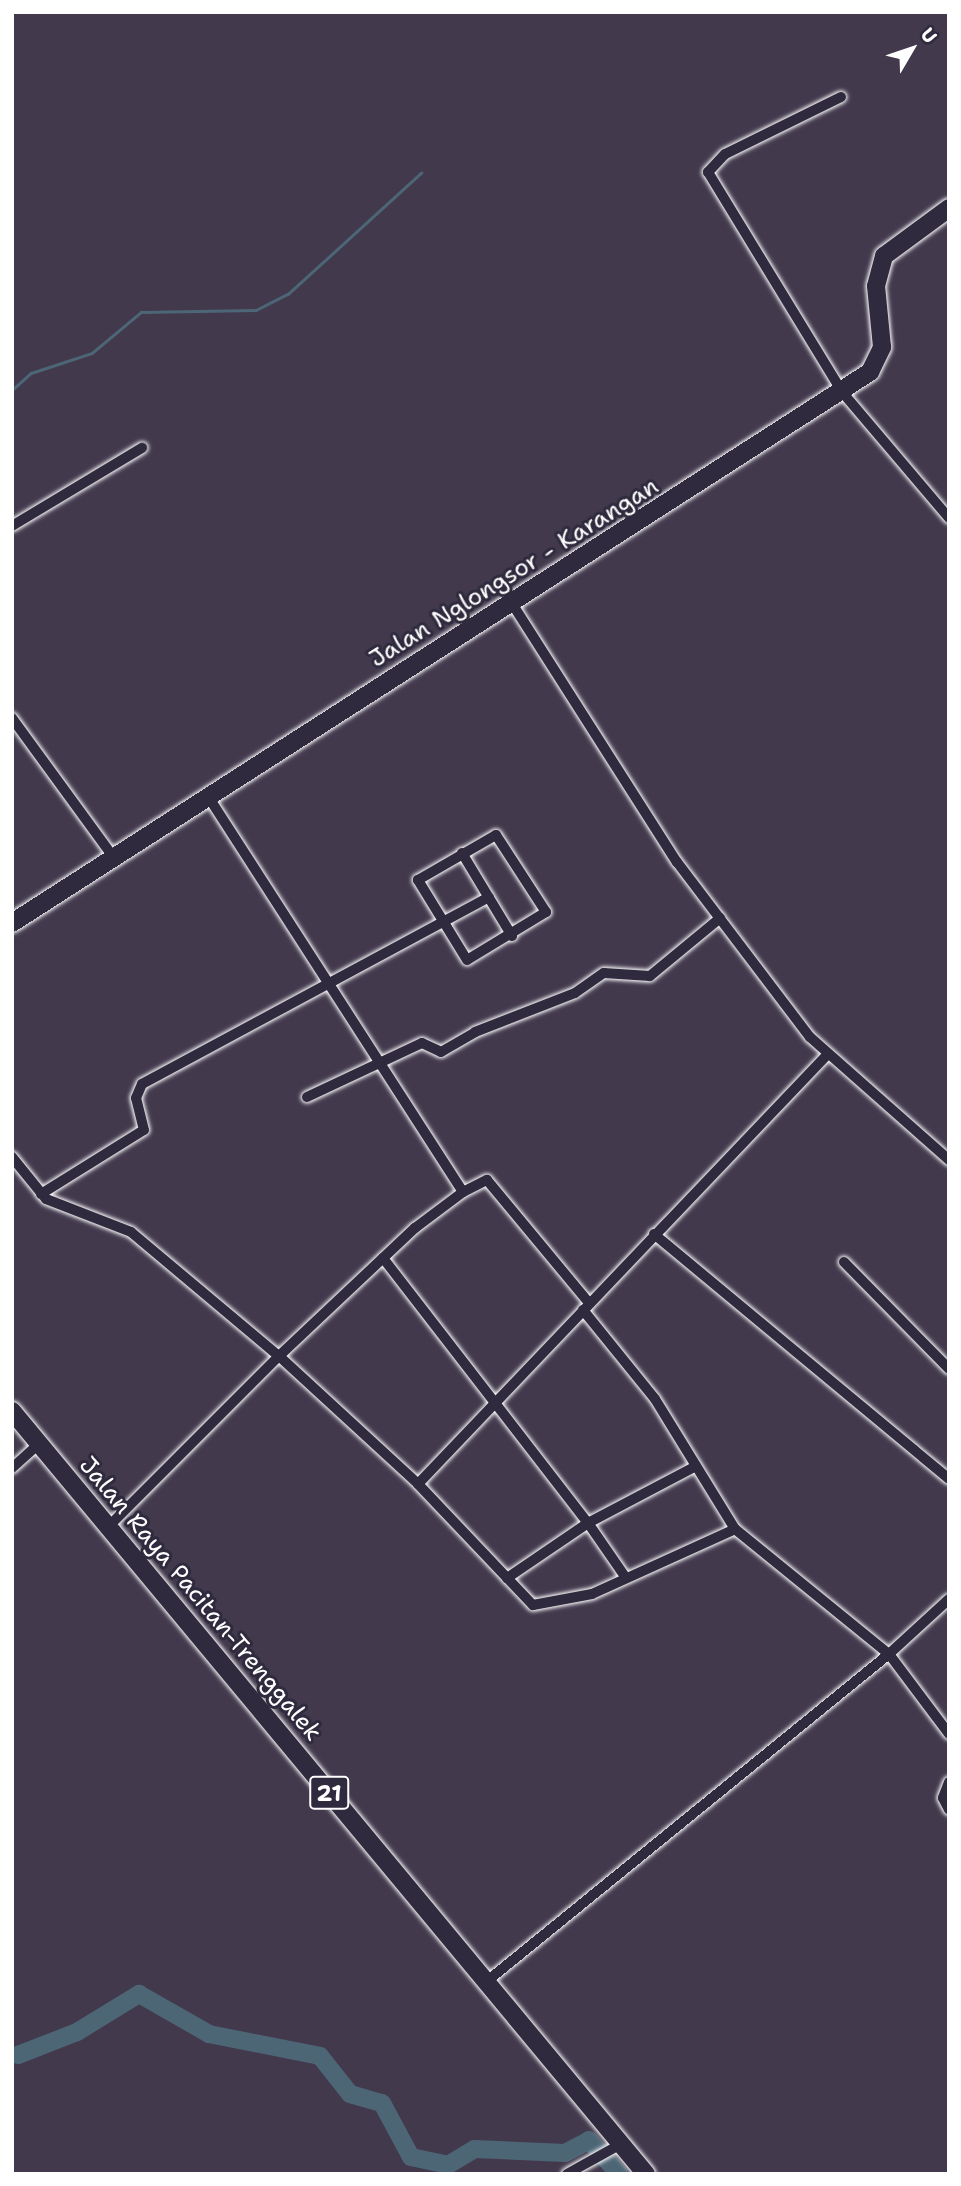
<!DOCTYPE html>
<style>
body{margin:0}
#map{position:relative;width:961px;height:2186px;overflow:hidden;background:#42394d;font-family:"Shantell Sans",sans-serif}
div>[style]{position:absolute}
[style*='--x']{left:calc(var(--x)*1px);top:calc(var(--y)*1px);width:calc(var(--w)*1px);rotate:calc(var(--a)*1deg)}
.stream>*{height:2.5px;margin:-1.25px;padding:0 1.25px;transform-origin:1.25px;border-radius:1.25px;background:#4d6676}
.river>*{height:18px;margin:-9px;padding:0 9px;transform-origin:9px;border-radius:9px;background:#4d6676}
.roads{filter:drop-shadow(0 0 2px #fff) drop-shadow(0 0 2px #fff)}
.street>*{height:10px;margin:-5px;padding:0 5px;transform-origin:5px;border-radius:5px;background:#2f2a3d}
.highway>*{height:18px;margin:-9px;padding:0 9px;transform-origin:9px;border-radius:9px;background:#2f2a3d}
span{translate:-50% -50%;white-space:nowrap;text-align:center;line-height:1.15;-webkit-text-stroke:6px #2f2a3d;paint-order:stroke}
.shield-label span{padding:2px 5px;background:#2f2a3d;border:2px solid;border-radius:5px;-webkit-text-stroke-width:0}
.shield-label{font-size:23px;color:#fff;font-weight:700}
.street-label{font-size:24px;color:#fff}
.frame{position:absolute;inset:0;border:14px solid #fff;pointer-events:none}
.north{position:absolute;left:877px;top:14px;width:70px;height:70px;-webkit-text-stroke:5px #2f2a3d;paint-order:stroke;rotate:51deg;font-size:19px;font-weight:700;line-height:28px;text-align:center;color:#fff}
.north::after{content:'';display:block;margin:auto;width:24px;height:32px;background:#fff;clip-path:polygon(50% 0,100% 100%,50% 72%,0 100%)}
</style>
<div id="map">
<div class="stream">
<div style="--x:12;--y:390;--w:25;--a:-42"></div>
<div style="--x:31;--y:373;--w:64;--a:-18.2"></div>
<div style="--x:92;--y:353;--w:64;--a:-39.9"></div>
<div style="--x:141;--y:312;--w:115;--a:-1"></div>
<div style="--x:256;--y:310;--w:36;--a:-27"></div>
<div style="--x:288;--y:294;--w:180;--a:-42.3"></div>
<div style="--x:12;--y:2053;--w:6;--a:18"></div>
</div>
<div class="river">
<div style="--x:18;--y:2055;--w:63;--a:-21.3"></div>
<div style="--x:77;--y:2032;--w:73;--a:-31.5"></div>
<div style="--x:139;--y:1994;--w:81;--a:29.7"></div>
<div style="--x:209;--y:2034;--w:113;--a:11.2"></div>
<div style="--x:320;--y:2056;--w:48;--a:51.7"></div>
<div style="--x:350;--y:2094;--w:33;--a:16"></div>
<div style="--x:382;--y:2103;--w:61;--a:61.8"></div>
<div style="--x:411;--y:2157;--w:38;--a:12"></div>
<div style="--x:448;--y:2165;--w:31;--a:-31"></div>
<div style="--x:475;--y:2149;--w:90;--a:2.5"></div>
<div style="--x:565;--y:2153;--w:27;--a:-28"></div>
<div style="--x:589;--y:2140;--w:45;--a:48.6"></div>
</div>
<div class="roads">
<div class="street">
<div style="--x:841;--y:97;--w:129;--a:153.8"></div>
<div style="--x:725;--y:154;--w:25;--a:133"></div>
<div style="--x:708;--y:172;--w:259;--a:58.6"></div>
<div style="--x:843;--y:393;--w:164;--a:49.7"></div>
<div style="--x:12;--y:526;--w:152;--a:-31"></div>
<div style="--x:513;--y:605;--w:305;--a:57.5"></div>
<div style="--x:677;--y:862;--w:220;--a:52.8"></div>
<div style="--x:810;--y:1037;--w:186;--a:41.5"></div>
<div style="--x:12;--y:718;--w:175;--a:53.9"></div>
<div style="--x:496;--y:835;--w:92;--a:57"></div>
<div style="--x:546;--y:912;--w:92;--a:148.7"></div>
<div style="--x:467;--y:960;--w:94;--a:-121.5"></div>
<div style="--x:418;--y:880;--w:90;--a:-30"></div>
<div style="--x:462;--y:853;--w:97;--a:58.9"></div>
<div style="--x:307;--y:1097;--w:127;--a:-25.2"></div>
<div style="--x:422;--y:1043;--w:21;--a:25"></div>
<div style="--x:441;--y:1052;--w:39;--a:-30"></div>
<div style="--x:475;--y:1032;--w:107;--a:-21.3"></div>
<div style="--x:575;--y:993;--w:35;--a:-35"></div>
<div style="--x:604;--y:973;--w:46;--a:3.7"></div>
<div style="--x:650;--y:976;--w:91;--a:-39.6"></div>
<div style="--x:12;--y:1157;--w:54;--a:51"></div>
<div style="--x:46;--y:1199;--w:91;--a:21.2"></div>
<div style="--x:131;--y:1232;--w:193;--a:40"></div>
<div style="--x:279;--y:1356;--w:187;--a:-43.3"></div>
<div style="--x:415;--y:1228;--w:60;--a:-36.9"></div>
<div style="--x:463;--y:1192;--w:469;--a:-122.8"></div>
<div style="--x:463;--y:1192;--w:27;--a:-27"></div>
<div style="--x:487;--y:1180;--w:160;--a:50.3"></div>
<div style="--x:41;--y:1194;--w:121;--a:-31.9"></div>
<div style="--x:144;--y:1130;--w:33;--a:-104"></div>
<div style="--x:136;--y:1098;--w:15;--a:-67"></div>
<div style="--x:142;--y:1084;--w:394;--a:-28.3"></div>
<div style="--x:654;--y:1234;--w:383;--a:39.7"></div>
<div style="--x:383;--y:1258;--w:335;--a:52.3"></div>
<div style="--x:588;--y:1523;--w:98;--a:145.8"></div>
<div style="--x:844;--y:1262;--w:150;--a:45.5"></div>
<div style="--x:583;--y:1310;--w:114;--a:51"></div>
<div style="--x:655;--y:1399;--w:153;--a:58.4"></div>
<div style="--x:12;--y:1468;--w:38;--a:-42"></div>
<div style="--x:418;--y:1484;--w:593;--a:-46.37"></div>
<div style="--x:109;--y:1526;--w:240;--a:-45"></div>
<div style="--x:279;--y:1356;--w:189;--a:42.6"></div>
<div style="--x:418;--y:1484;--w:167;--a:46.5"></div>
<div style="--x:533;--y:1605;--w:60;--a:-10.6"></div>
<div style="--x:592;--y:1594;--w:157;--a:-24.4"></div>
<div style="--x:735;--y:1529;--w:198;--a:39.1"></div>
<div style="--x:889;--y:1654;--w:81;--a:-42.5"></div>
<div style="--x:626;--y:1578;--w:67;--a:-124.6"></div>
<div style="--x:588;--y:1523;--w:122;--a:-27.8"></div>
<div style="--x:949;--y:1782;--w:17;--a:111"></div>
<div style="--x:943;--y:1798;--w:13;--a:63"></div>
<div style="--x:486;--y:1982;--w:520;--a:-39.14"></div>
<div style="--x:889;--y:1654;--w:100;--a:53.1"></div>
<div style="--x:567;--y:2174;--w:62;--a:-29.1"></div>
</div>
<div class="highway">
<div style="--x:12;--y:923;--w:1020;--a:-32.71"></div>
<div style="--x:870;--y:372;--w:28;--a:-64"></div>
<div style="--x:882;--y:347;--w:61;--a:-95.6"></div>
<div style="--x:876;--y:286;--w:31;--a:-75"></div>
<div style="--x:884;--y:256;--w:81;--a:-36.4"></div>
<div style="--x:12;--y:1411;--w:992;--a:50.28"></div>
</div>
</div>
<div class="shield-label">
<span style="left:329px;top:1793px">21</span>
</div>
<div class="street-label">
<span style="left:514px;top:573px;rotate:-32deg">Jalan Nglongsor - Karangan</span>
<span style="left:200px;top:1599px;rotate:50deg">Jalan Raya Pacitan-Trenggalek</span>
</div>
<div class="frame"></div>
<div class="north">U</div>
</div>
